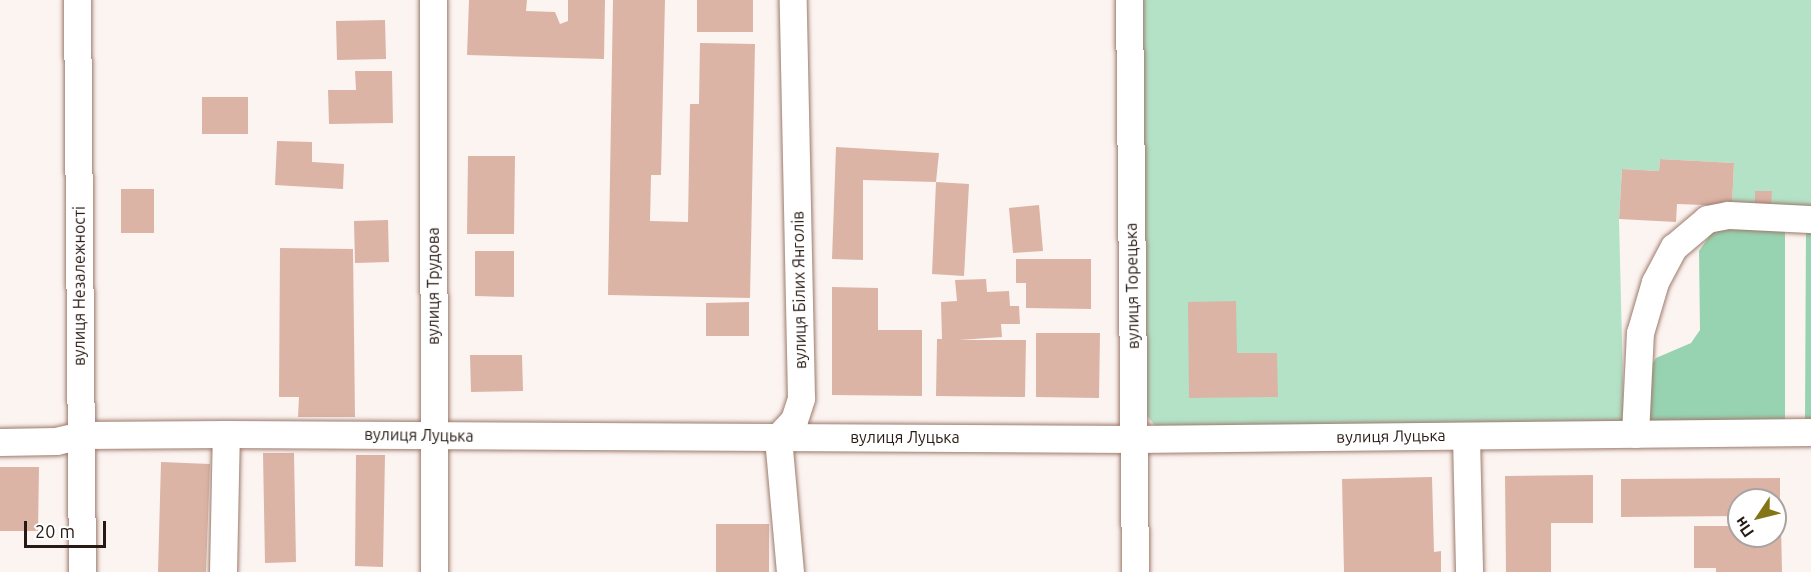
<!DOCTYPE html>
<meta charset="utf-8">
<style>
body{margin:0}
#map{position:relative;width:1811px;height:572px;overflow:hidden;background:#fcf4f1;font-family:Ubuntu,sans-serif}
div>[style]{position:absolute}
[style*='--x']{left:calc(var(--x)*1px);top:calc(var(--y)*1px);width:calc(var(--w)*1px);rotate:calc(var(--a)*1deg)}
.green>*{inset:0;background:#b4e2c7}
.forest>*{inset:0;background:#97d3b1}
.building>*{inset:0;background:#dbb4a6}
.roads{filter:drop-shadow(0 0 2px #9d7a6c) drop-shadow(0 0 2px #9d7a6c)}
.minor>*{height:27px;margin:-13.5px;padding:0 13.5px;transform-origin:13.5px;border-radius:13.5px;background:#fff}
span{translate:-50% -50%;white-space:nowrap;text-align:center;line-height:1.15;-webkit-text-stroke:4.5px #fff;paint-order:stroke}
.street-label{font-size:16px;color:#271913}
.north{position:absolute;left:1727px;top:488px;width:60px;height:60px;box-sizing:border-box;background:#fff;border:2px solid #a9a3a1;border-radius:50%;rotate:235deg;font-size:16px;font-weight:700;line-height:24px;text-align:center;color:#271913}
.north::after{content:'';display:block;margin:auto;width:21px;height:27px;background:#847517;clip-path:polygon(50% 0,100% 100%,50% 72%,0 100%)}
.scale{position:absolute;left:24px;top:521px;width:82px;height:27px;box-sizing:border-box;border:3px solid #271913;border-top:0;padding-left:8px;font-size:18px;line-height:21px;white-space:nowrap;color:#271913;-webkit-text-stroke:4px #fff;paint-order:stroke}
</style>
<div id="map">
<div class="green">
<div style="clip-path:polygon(1141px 0,1811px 0,1811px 212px,1732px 206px,1734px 163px,1660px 159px,1659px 171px,1622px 169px,1619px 219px,1624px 422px,1156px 427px,1145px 413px)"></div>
</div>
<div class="forest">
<div style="clip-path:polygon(1728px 225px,1785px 227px,1785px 420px,1648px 422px,1648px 372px,1656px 358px,1691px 343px,1700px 330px,1699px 251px,1711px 234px)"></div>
<div style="clip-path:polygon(1806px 227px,1811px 228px,1811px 420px,1805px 420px)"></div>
</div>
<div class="building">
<div style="clip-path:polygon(469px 0,527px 0,526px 11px,555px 12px,560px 24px,568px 21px,568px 0,605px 0,604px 59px,467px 55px)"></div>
<div style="clip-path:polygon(613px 0,665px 0,661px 175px,651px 175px,650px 221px,688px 222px,690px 104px,699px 104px,700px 43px,755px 44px,750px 298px,608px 295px)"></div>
<div style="clip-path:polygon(697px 0,753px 0,753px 32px,697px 32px)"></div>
<div style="clip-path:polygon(385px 20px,386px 59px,337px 60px,336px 21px)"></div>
<div style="clip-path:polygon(355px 71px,392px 71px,393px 123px,329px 124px,328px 90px,356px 90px)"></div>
<div style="clip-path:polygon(202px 97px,248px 97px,248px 134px,202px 134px)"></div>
<div style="clip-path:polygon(277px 141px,312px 142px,312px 162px,344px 164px,343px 189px,275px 185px)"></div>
<div style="clip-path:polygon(836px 147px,939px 153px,936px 182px,863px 180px,863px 260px,832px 259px)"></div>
<div style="clip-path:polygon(468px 156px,515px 156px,514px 234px,467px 234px)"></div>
<div style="clip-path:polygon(1660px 159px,1734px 163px,1732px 206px,1677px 204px,1676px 222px,1619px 219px,1622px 169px,1659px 171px)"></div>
<div style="clip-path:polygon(936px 182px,969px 184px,964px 276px,932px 274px)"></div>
<div style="clip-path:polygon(121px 189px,154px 189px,154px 233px,121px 233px)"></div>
<div style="clip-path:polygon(1755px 191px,1772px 191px,1771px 205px,1755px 205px)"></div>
<div style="clip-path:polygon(1039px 205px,1043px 251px,1013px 253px,1009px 208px)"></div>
<div style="clip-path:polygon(388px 220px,389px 262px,355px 263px,354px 221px)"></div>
<div style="clip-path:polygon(280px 248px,353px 249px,355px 417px,298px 417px,299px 397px,279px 397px)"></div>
<div style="clip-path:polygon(475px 251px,514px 251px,514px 297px,475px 296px)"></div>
<div style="clip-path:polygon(1016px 259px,1091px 259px,1091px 309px,1026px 308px,1026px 283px,1016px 283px)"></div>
<div style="clip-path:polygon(986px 279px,987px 292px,1009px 291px,1010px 306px,1019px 306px,1020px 324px,1001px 324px,1002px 337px,959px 340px,1026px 340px,1025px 397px,936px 396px,937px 339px,942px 339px,941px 302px,957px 301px,955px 280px)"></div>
<div style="clip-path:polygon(832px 287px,878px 288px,878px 330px,922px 330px,922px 396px,832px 395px)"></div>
<div style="clip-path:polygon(1236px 301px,1237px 353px,1277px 353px,1278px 397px,1189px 398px,1188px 302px)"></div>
<div style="clip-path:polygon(749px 302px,749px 336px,706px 336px,706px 303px)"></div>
<div style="clip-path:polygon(1036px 333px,1100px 333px,1099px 398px,1036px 397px)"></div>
<div style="clip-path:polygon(470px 355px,522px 355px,523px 391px,471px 392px)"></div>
<div style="clip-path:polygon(263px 453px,294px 453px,296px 562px,265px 563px)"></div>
<div style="clip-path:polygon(356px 455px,385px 455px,383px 567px,355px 566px)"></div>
<div style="clip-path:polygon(161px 462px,210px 464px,206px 572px,158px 572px)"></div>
<div style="clip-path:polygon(0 467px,39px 467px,38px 531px,0 531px)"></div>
<div style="clip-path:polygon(1593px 475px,1593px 523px,1551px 523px,1551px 572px,1506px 572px,1505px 476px)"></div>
<div style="clip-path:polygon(1432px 477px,1434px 552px,1441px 551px,1441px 572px,1344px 572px,1342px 479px)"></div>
<div style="clip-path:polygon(1780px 478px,1780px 516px,1775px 516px,1775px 500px,1739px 500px,1739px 516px,1621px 517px,1621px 479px)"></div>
<div style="clip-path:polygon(716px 524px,769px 524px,769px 572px,716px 572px)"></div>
<div style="clip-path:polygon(1694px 526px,1739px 526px,1739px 536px,1775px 536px,1775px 526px,1781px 526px,1782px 572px,1716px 572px,1716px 568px,1694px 568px)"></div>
</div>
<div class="roads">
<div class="minor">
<div style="--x:77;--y:0;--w:572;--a:89.5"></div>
<div style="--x:433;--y:0;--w:572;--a:89.9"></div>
<div style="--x:1129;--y:0;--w:572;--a:89.4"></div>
<div style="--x:1635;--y:434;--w:101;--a:-87.2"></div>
<div style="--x:1640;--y:333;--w:53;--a:-73.6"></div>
<div style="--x:1655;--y:282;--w:40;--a:-62"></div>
<div style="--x:1674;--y:247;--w:43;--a:-40.3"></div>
<div style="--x:1707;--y:219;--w:21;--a:-11"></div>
<div style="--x:1728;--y:215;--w:83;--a:2.8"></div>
<div style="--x:1466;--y:436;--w:136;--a:88.7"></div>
<div style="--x:0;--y:442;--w:56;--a:-1"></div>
<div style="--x:56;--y:441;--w:26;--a:-13"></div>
<div style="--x:81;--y:435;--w:145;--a:-0.4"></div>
<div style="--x:226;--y:434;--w:908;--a:0.32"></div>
<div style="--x:1134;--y:439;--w:677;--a:-0.59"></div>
<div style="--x:223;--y:572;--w:138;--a:-88.8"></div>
<div style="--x:790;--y:572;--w:136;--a:-95.1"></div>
<div style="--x:778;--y:437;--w:23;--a:-47"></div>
<div style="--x:794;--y:420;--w:23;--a:-72"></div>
<div style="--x:801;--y:398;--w:398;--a:-91.2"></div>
</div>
</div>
<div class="street-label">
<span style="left:79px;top:286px;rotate:-90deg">вулиця Незалежності</span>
<span style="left:433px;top:286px;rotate:-90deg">вулиця Трудова</span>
<span style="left:1132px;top:286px;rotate:-91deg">вулиця Торецька</span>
<span style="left:799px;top:290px;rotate:-91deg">вулиця Білих Янголів</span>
<span style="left:419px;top:435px;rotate:1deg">вулиця Луцька</span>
<span style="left:1391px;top:436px;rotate:-1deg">вулиця Луцька</span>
<span style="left:905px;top:437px">вулиця Луцька</span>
</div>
<div class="north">Пн</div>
<div class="scale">20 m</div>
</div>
